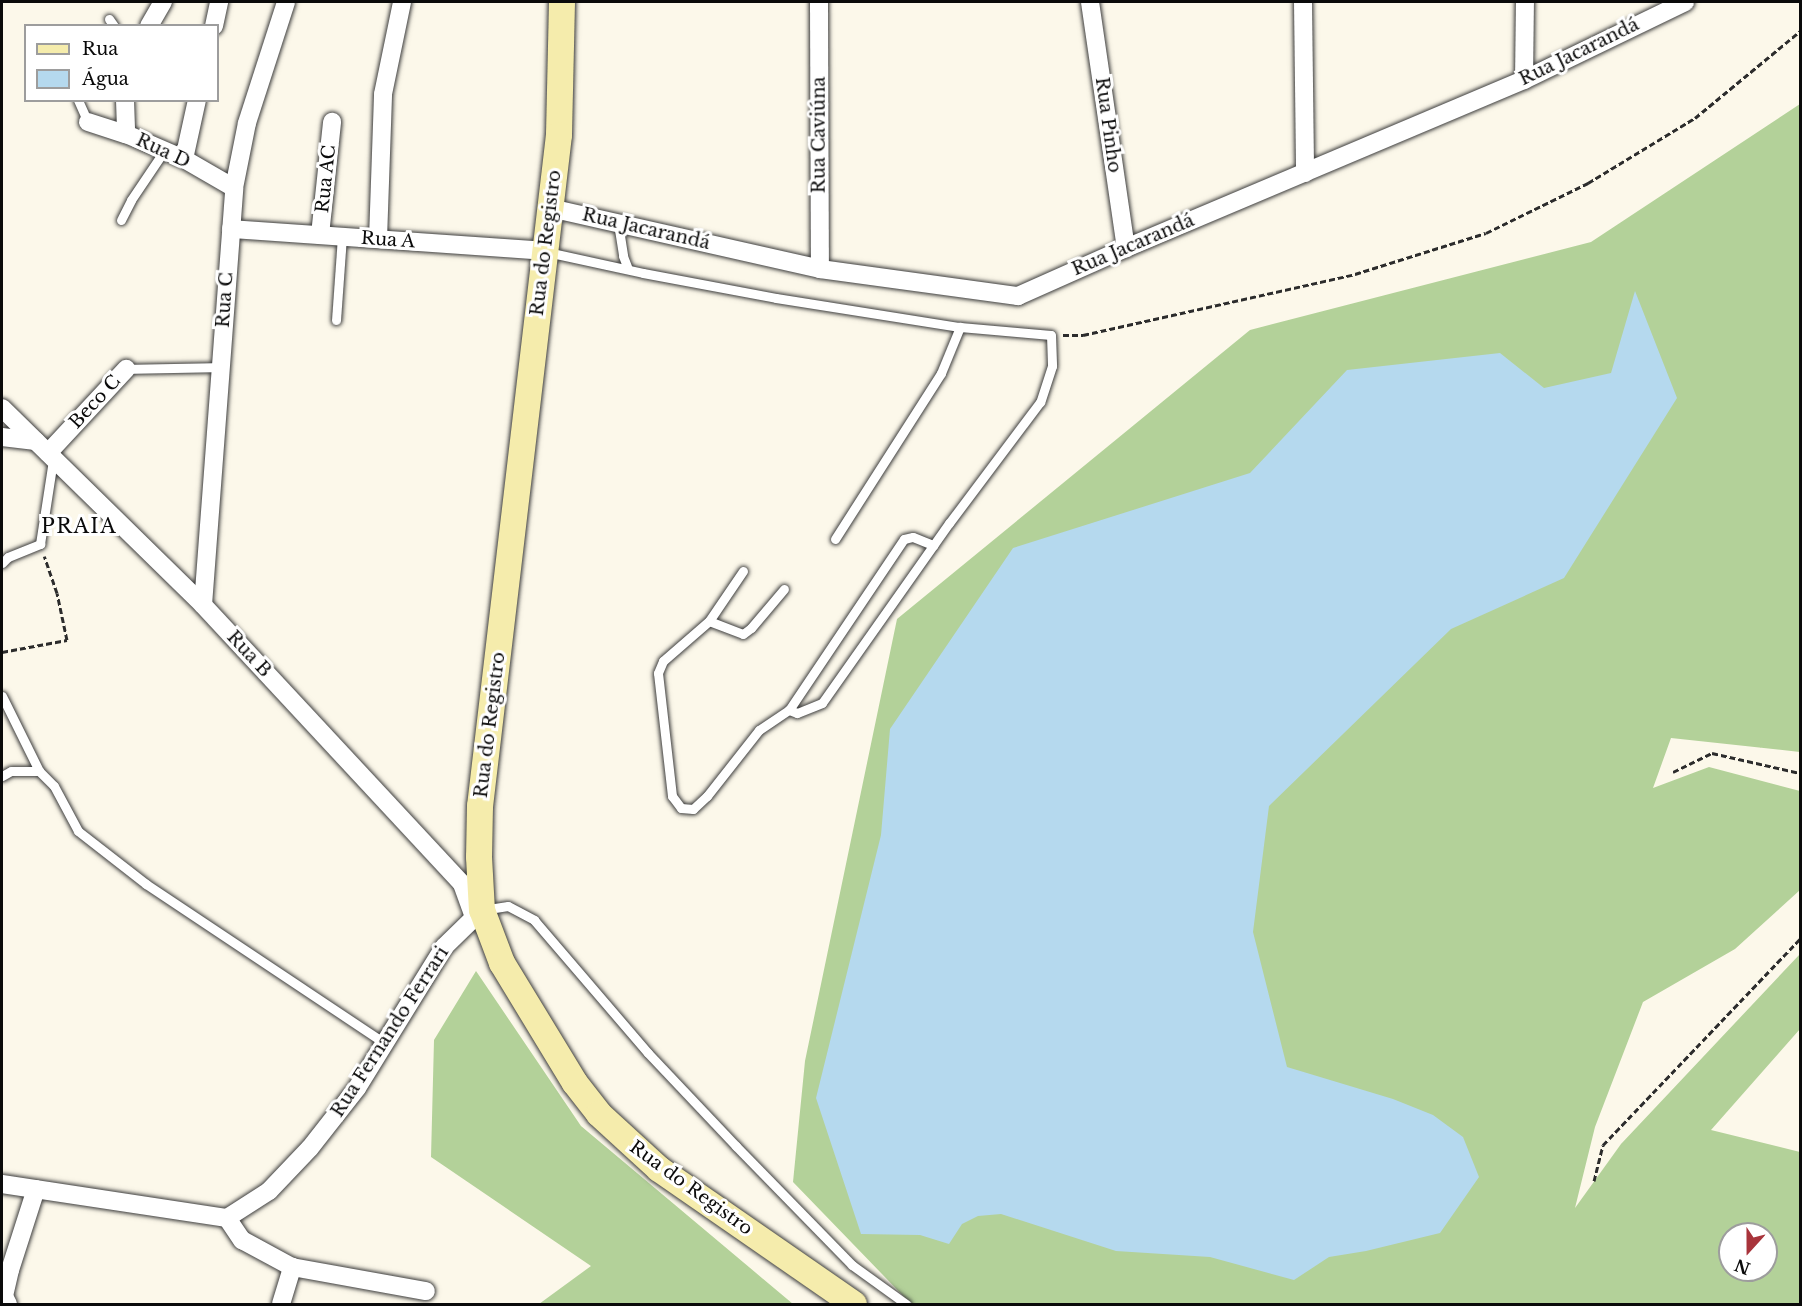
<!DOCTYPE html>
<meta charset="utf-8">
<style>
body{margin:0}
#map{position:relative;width:1802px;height:1306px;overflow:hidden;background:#fcf8ea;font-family:"Libre Baskerville",serif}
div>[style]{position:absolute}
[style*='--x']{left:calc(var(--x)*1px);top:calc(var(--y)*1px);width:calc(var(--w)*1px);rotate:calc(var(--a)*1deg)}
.forest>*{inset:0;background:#b3d199}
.water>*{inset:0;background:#b5d9ee}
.path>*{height:3px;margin-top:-1.5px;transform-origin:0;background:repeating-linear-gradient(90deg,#2c2c2c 0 6px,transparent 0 9px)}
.roads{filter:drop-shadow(0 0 2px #3d3d3d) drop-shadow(0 0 2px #3d3d3d)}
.lane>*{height:9px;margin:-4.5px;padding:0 4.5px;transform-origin:4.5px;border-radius:4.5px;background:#fff}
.street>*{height:18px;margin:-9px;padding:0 9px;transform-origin:9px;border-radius:9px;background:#fff}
.secondary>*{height:26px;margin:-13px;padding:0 13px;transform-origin:13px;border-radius:13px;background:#f5ecac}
span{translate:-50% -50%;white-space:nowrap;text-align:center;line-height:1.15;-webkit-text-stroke:6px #fff;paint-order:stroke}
.street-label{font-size:18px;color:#0a0a0a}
.neighbourhood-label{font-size:20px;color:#0a0a0a;letter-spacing:1.5px}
.frame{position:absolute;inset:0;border:3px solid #0a0a0a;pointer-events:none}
.legend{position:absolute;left:24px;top:24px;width:195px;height:78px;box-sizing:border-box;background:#fff;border:2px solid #9d9d9d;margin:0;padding:8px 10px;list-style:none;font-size:18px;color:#0a0a0a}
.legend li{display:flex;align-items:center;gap:12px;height:30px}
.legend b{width:30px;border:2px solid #9d9d9d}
.north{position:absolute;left:1718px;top:1222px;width:60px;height:60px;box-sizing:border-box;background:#fff;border:2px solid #9d9d9d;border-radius:50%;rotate:201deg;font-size:16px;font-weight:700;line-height:24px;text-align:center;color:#0a0a0a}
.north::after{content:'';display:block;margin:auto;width:21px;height:27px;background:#a8343b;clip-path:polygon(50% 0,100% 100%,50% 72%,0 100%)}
</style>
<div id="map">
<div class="forest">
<div style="clip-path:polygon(evenodd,1800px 104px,1800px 752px,1671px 738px,1653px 788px,1709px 767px,1800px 791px,1800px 890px,1735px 949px,1643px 1002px,1595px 1127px,1575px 1208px,1621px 1144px,1800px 954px,1800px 1029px,1711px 1130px,1800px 1152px,1800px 1304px,911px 1304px,793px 1182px,805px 1061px,897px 619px,1250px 330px,1591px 242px,1800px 104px,1730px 1234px,1766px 1234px,1766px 1270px,1730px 1270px,1730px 1234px)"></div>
<div style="clip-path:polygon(476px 971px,581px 1126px,793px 1304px,539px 1304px,591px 1266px,431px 1157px,434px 1040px)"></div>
</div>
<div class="water">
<div style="clip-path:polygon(1635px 291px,1677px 398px,1564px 578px,1451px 629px,1269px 806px,1253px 932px,1287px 1067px,1393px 1099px,1433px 1115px,1463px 1137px,1479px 1177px,1440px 1233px,1366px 1251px,1329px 1257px,1294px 1280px,1210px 1257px,1116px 1251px,1001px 1214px,978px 1216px,962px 1224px,949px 1244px,920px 1235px,861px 1234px,816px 1098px,881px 835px,890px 729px,1013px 548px,1250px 473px,1347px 370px,1500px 353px,1544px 388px,1611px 373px)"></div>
</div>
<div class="path">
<div style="--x:1063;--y:335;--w:20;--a:0"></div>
<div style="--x:1083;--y:335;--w:279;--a:-12.6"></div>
<div style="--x:1355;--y:274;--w:137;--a:-17.4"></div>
<div style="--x:1486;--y:233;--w:114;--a:-26.1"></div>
<div style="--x:1588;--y:183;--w:125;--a:-31.3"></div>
<div style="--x:1695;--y:118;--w:136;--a:-39.6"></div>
<div style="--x:2;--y:652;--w:66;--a:-10.5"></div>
<div style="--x:67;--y:640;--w:48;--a:-102"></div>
<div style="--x:57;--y:593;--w:39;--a:-109"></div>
<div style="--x:1673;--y:772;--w:43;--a:-26"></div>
<div style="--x:1712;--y:753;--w:90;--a:12.8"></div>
<div style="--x:1594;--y:1181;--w:37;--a:-76"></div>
<div style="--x:1603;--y:1145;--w:285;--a:-46.3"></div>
</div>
<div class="roads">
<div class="lane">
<div style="--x:109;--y:19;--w:9;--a:54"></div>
<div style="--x:78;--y:100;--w:24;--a:66"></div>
<div style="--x:121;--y:220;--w:22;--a:-63"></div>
<div style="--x:131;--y:200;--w:59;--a:-56"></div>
<div style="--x:618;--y:223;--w:33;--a:81"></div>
<div style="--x:623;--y:256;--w:14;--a:69"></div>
<div style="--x:547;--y:252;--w:98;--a:12.3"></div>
<div style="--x:643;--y:273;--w:135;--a:10.6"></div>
<div style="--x:776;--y:298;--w:186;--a:9"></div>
<div style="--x:960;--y:327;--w:91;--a:5"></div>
<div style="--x:1051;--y:335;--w:31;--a:88"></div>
<div style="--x:1052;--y:366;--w:38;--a:108"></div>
<div style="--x:1040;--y:402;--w:151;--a:126.9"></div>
<div style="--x:949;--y:523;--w:220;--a:125.2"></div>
<div style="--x:822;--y:703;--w:27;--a:158"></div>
<div style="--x:797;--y:713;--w:9;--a:-159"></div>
<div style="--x:336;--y:320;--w:83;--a:-85.9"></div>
<div style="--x:126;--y:369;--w:95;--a:-1.2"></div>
<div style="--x:835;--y:539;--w:197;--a:-57.4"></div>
<div style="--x:941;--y:373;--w:50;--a:-67.6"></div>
<div style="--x:2;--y:563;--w:8;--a:-45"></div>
<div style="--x:8;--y:557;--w:35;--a:-22"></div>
<div style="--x:40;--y:544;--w:85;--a:-81.2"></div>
<div style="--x:743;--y:571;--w:60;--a:124.2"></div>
<div style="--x:709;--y:621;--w:61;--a:139"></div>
<div style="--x:663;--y:661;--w:13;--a:113"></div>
<div style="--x:658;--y:673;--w:124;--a:83.5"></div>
<div style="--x:672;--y:796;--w:15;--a:53"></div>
<div style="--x:681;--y:808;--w:12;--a:5"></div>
<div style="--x:693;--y:809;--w:19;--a:-43"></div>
<div style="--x:707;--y:796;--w:84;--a:-51.8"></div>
<div style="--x:759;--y:730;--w:36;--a:-34"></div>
<div style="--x:789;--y:710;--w:206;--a:-56.1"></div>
<div style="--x:904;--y:539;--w:9;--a:-13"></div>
<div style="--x:913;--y:537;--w:22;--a:22"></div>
<div style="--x:709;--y:621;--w:36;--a:21"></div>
<div style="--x:743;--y:634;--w:10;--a:-37"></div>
<div style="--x:751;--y:628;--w:51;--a:-49.8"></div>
<div style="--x:2;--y:696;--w:84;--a:63.7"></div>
<div style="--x:2;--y:776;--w:10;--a:-29"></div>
<div style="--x:11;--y:771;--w:28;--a:0"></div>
<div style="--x:39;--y:771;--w:21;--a:45"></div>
<div style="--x:54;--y:786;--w:51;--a:61.9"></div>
<div style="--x:78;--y:831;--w:86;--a:37.9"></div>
<div style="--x:146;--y:884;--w:288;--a:33.7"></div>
<div style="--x:482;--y:910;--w:26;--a:-9"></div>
<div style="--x:508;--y:906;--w:30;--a:28"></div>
<div style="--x:534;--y:920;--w:175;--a:49.4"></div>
<div style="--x:648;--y:1053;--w:128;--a:46.6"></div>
<div style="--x:736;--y:1146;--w:166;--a:45.7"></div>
<div style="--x:852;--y:1265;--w:67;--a:35.8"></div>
</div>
<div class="street">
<div style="--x:819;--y:2;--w:267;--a:89.8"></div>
<div style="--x:1090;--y:2;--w:249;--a:81.7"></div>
<div style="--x:1303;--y:2;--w:171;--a:89.3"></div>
<div style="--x:149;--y:26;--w:28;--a:-60"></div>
<div style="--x:214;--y:26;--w:25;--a:-78"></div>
<div style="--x:1524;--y:80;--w:78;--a:-89.3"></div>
<div style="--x:125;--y:100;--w:34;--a:88"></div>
<div style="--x:88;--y:122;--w:40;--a:18"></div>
<div style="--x:126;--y:134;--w:63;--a:23.3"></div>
<div style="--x:184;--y:159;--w:58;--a:30.1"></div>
<div style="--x:184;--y:159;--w:60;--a:-77.6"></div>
<div style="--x:550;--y:208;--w:277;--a:12.7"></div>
<div style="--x:820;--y:269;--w:200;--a:7.8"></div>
<div style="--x:1018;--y:296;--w:118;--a:-24"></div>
<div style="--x:1126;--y:248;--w:432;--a:-22.9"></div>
<div style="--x:1524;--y:80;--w:179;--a:-25.8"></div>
<div style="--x:231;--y:229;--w:315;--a:4"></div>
<div style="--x:320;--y:235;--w:114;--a:-83.9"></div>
<div style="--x:378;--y:239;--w:145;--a:-88"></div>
<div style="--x:383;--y:94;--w:94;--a:-78.3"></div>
<div style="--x:2;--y:408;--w:281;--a:44.4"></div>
<div style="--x:203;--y:605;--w:381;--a:47.1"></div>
<div style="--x:462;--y:884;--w:35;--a:70"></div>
<div style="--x:2;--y:437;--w:34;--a:7"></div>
<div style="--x:48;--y:453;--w:115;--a:-47.1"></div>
<div style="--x:203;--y:605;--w:418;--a:-85.7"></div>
<div style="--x:234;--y:188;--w:66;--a:-78.7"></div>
<div style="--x:247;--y:123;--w:127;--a:-72.1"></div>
<div style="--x:2;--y:1184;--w:228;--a:8.6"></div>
<div style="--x:227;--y:1218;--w:50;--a:-32.7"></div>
<div style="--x:269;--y:1191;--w:59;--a:-46.4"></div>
<div style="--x:310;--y:1148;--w:76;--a:-51.9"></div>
<div style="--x:357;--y:1088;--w:166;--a:-58.3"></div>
<div style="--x:444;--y:947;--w:53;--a:-44.2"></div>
<div style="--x:227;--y:1218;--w:27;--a:56"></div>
<div style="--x:242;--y:1240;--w:57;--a:28.4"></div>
<div style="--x:292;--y:1267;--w:136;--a:10.2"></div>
<div style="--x:8;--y:1304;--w:9;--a:-117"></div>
<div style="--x:4;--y:1296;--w:27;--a:-77"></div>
<div style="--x:10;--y:1270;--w:85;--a:-72.2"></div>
<div style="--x:281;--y:1304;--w:39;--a:-73"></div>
</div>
<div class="secondary">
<div style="--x:562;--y:2;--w:133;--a:91.3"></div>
<div style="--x:559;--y:135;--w:676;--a:96.71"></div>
<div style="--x:480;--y:806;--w:51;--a:91.1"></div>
<div style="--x:479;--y:857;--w:53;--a:86.8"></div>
<div style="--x:482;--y:910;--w:57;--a:69.3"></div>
<div style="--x:502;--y:963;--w:140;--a:58.7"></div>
<div style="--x:575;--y:1083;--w:39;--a:52"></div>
<div style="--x:599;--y:1114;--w:81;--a:42.5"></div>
<div style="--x:659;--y:1169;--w:237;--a:34.7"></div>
</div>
</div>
<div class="street-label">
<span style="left:1579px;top:52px;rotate:-26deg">Rua Jacarandá</span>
<span style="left:1108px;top:125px;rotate:82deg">Rua Pinho</span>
<span style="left:819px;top:135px;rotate:-90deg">Rua Caviúna</span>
<span style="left:163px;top:151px;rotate:25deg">Rua D</span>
<span style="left:326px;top:179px;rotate:-84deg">Rua AC</span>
<span style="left:646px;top:229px;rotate:13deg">Rua Jacarandá</span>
<span style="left:388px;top:240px;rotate:4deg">Rua A</span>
<span style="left:546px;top:243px;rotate:-83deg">Rua do Registro</span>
<span style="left:1133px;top:245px;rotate:-23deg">Rua Jacarandá</span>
<span style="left:225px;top:300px;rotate:-86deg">Rua C</span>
<span style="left:95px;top:402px;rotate:-47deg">Beco C</span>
<span style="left:249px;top:654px;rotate:47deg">Rua B</span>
<span style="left:490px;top:725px;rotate:-83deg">Rua do Registro</span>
<span style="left:390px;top:1032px;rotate:-57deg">Rua Fernando Ferrari</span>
<span style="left:691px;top:1188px;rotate:36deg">Rua do Registro</span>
</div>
<div class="neighbourhood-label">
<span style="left:79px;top:526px">PRAIA</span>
</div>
<div class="frame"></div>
<ul class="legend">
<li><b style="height:8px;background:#f5ecac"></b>Rua</li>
<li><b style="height:16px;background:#b5d9ee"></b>Água</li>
</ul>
<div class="north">N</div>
</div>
